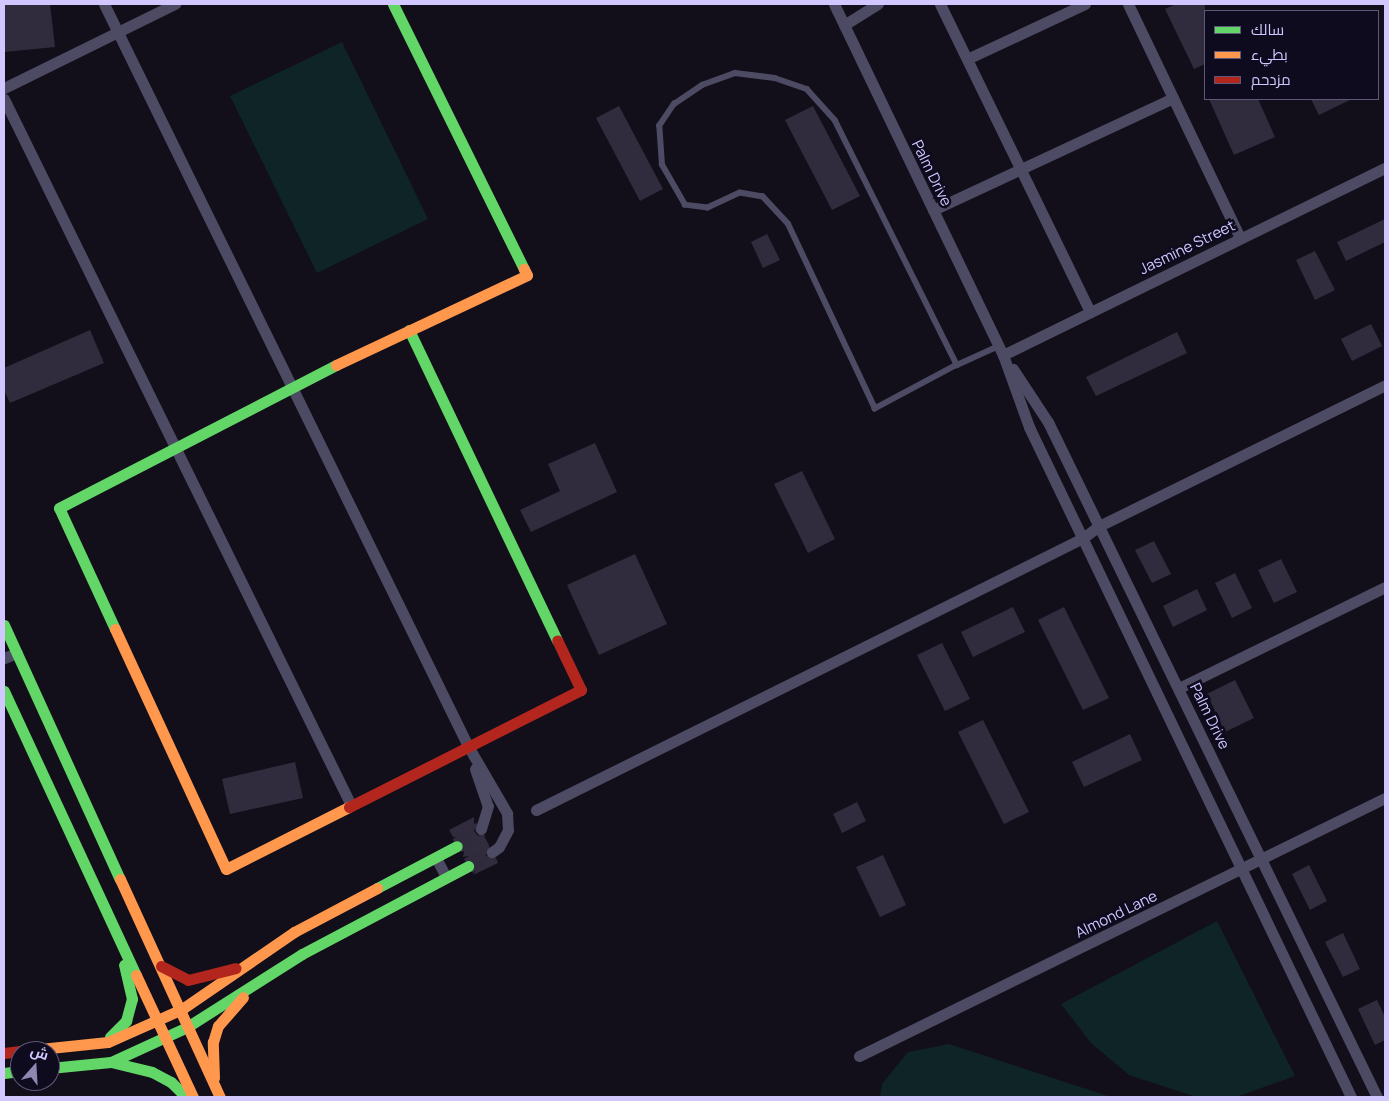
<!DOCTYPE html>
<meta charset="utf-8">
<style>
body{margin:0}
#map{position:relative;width:1389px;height:1101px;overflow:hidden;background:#120f1a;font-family:Manrope,Cairo,sans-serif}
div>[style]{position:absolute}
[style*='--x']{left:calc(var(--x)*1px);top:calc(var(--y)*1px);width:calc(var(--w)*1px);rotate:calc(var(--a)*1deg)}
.green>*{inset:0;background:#0e2426}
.building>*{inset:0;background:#302c3d}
.secondary-tunnel>*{height:16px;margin-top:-8px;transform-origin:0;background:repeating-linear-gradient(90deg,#2f2b3c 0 16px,transparent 0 24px)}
.lane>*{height:5.5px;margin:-2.75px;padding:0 2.75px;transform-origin:2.75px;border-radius:2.75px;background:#4d4a63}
.street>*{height:11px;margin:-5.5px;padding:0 5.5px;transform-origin:5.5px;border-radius:5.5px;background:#4d4a63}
.fast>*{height:11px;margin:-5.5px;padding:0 5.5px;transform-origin:5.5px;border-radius:5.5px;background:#63d668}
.slow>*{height:11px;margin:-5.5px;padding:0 5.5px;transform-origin:5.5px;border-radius:5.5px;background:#ff974d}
.jam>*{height:11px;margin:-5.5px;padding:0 5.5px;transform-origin:5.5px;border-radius:5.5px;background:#b3261e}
span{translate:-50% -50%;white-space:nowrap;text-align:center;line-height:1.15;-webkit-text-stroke:5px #0f0b1e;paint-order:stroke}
.street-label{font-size:15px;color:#d2c8ff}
.frame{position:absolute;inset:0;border:5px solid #d2c8ff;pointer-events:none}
.legend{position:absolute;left:1204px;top:10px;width:175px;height:90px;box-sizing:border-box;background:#0f0b1e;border:1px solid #5d5778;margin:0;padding:6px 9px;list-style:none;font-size:15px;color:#d2c8ff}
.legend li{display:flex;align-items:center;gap:10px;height:25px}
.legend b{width:25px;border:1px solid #5d5778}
.north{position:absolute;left:10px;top:1041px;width:50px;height:50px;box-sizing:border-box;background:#0f0b1e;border:1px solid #5d5778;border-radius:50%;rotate:19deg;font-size:14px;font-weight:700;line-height:20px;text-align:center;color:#d2c8ff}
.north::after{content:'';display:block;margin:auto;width:18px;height:22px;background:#8f87af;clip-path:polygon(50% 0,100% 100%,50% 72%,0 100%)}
</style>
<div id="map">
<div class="green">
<div style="clip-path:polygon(342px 42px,428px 219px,317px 273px,230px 96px)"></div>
<div style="clip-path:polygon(1217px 921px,1295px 1076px,1236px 1097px,1196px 1097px,1129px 1075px,1091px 1043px,1061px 1004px)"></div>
<div style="clip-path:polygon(949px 1044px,1111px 1097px,880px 1097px,882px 1084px,908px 1052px)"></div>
</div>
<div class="building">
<div style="clip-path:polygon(4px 4px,50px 4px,55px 47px,4px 52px)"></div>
<div style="clip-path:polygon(1176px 4px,1205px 4px,1205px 64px,1194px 69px,1165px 9px)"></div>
<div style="clip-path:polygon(1209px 99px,1258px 99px,1275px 137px,1234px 155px)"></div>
<div style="clip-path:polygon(1311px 99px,1352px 99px,1319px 115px)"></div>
<div style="clip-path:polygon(619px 106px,663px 189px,640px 201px,596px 118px)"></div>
<div style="clip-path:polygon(813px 106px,860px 196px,832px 210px,785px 120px)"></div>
<div style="clip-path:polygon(1385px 219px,1385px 242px,1346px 261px,1337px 242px)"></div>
<div style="clip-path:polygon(767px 234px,780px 260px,763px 268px,751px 242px)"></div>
<div style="clip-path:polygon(1315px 251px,1335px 290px,1315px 300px,1296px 260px)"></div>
<div style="clip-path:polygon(1371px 324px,1382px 346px,1352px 361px,1341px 339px)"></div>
<div style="clip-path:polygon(90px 330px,104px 363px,10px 403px,4px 390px,4px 368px)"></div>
<div style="clip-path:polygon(1177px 332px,1187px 353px,1096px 396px,1086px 377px)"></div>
<div style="clip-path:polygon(595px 443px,617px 492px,531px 532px,520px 510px,560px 491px,548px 464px)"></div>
<div style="clip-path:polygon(802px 471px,835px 539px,808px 553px,774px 484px)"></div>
<div style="clip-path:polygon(1154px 541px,1171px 574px,1152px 583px,1135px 550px)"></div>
<div style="clip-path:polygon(635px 554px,667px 624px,599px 655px,567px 585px)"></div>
<div style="clip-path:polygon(1281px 559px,1297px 592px,1274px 603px,1258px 570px)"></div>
<div style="clip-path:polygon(1235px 573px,1252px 608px,1232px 618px,1215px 583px)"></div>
<div style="clip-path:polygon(1197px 589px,1207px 610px,1173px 627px,1163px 606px)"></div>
<div style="clip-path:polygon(1013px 607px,1025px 632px,973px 657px,961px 632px)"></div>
<div style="clip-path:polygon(1064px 607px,1109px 698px,1083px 710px,1038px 620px)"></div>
<div style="clip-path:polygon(942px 643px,970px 699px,945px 711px,917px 655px)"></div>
<div style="clip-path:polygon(1235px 680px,1254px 718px,1225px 732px,1207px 694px)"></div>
<div style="clip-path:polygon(983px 720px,1029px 812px,1004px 824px,958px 732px)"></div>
<div style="clip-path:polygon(1130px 734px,1142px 760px,1084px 787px,1072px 762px)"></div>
<div style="clip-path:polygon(295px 762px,303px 798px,230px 814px,222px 779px)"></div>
<div style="clip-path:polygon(857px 802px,866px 821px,842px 833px,833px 814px)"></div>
<div style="clip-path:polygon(474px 817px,474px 831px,478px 836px,484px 836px,489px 845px,486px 856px,496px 858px,498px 863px,473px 875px,478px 867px,477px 861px,469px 856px,463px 857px,466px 842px,462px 837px,453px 837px,449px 830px)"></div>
<div style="clip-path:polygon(883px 855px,906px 905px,880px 917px,856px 867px)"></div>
<div style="clip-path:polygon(1309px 865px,1327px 901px,1310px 910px,1292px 874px)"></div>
<div style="clip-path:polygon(1343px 933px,1360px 969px,1343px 977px,1325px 942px)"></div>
<div style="clip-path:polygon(1377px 1000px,1385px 1017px,1385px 1040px,1375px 1045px,1358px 1009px)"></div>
</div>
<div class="secondary-tunnel">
<div style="--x:457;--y:846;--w:29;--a:-35"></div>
<div style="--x:468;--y:866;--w:28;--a:-30"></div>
</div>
<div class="lane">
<div style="--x:957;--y:365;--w:93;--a:151.8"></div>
<div style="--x:875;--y:409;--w:204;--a:-115.2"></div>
<div style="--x:788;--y:224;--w:37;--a:-133"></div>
<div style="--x:763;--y:197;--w:23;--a:-170"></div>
<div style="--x:740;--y:193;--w:35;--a:155"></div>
<div style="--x:708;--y:208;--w:23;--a:-173"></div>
<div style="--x:685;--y:205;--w:46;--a:-119.9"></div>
<div style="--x:662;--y:165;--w:39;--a:-94"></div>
<div style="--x:659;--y:126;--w:27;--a:-56"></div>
<div style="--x:674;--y:104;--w:34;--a:-34"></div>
<div style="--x:702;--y:85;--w:35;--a:-20"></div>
<div style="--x:735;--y:73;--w:40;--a:7.1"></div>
<div style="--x:775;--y:78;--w:34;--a:19"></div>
<div style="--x:807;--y:89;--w:42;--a:47.9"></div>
<div style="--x:835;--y:120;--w:274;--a:63.5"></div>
<div style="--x:957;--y:365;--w:46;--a:-24.3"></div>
</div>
<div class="street">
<div style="--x:104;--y:4;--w:826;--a:63.87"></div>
<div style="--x:468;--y:746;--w:78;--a:59.8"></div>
<div style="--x:507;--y:813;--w:17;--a:87"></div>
<div style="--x:508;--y:830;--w:19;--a:118"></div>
<div style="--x:499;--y:847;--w:9;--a:144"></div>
<div style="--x:834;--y:4;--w:390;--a:64.3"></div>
<div style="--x:1003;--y:355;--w:77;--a:70.1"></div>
<div style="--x:1029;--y:427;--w:743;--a:64.33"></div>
<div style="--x:940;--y:4;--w:343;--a:64"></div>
<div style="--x:1128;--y:4;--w:259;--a:64.4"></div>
<div style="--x:844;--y:25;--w:40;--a:-32"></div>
<div style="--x:967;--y:59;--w:130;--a:-25"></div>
<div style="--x:4;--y:88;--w:191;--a:-26.2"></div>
<div style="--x:4;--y:99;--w:787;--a:63.83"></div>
<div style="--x:933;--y:210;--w:265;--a:-25"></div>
<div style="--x:1003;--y:355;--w:425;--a:-26.1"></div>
<div style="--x:1013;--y:369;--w:64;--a:56.6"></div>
<div style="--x:1048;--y:422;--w:751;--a:64.02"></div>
<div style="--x:4;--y:658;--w:14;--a:-21"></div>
<div style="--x:1179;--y:688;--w:229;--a:-26.1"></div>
<div style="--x:475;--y:769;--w:39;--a:71"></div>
<div style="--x:488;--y:806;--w:24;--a:107"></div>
<div style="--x:536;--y:810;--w:611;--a:-26.44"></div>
<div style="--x:1083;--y:538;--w:20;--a:-37"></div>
<div style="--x:1099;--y:526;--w:319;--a:-26.2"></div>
<div style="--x:436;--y:858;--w:21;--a:62"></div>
<div style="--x:859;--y:1056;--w:586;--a:-26.13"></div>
</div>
<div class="fast">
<div style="--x:393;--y:4;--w:296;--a:63.7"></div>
<div style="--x:409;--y:330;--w:344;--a:64.5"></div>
<div style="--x:4;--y:625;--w:279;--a:65.5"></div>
<div style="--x:115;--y:629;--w:133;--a:-114.8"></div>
<div style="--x:59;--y:508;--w:312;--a:-27.3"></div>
<div style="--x:4;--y:691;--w:313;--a:65.1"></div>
<div style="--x:377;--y:888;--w:90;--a:-27.7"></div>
<div style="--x:110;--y:1037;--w:23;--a:-45"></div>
<div style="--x:126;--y:1021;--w:23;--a:-75"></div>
<div style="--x:132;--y:999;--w:35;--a:-103"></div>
<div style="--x:111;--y:1062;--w:42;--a:13.7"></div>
<div style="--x:152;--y:1072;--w:21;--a:28"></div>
<div style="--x:171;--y:1082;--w:21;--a:45"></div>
<div style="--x:50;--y:1068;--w:61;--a:-5.6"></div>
<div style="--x:111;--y:1062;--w:84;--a:-24.7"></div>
<div style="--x:187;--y:1027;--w:136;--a:-32.4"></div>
<div style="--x:302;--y:954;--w:188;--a:-27.9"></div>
<div style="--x:4;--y:1073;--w:16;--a:-7"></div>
</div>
<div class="slow">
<div style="--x:336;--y:365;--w:211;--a:-25.2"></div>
<div style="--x:527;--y:275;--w:7;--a:-117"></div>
<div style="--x:115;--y:629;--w:264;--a:65.2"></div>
<div style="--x:226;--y:869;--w:138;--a:-26.8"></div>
<div style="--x:120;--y:879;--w:240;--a:65.4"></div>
<div style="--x:136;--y:975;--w:135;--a:65"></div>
<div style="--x:21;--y:1051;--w:87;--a:-5.9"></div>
<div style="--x:108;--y:1042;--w:81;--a:-24"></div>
<div style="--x:182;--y:1009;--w:136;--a:-34.5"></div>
<div style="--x:294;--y:932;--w:94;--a:-27.9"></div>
<div style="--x:214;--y:1078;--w:36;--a:-92"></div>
<div style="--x:213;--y:1042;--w:17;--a:-73"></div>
<div style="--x:218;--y:1026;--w:38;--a:-49"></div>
</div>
<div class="jam">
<div style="--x:349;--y:807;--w:260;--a:-26.8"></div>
<div style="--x:581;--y:690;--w:55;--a:-115.6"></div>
<div style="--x:161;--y:966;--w:30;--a:27"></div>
<div style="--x:188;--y:980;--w:49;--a:-14"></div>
<div style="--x:4;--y:1053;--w:16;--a:-7"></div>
</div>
<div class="street-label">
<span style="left:932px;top:173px;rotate:64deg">Palm Drive</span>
<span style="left:1187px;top:247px;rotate:-26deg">Jasmine Street</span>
<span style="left:1210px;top:716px;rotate:64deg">Palm Drive</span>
<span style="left:1116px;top:914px;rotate:-26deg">Almond Lane</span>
</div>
<div class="frame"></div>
<ul class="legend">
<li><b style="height:6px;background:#63d668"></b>سالك</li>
<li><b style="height:6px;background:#ff974d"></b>بطيء</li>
<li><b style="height:6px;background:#b3261e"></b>مزدحم</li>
</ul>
<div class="north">ش</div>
</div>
